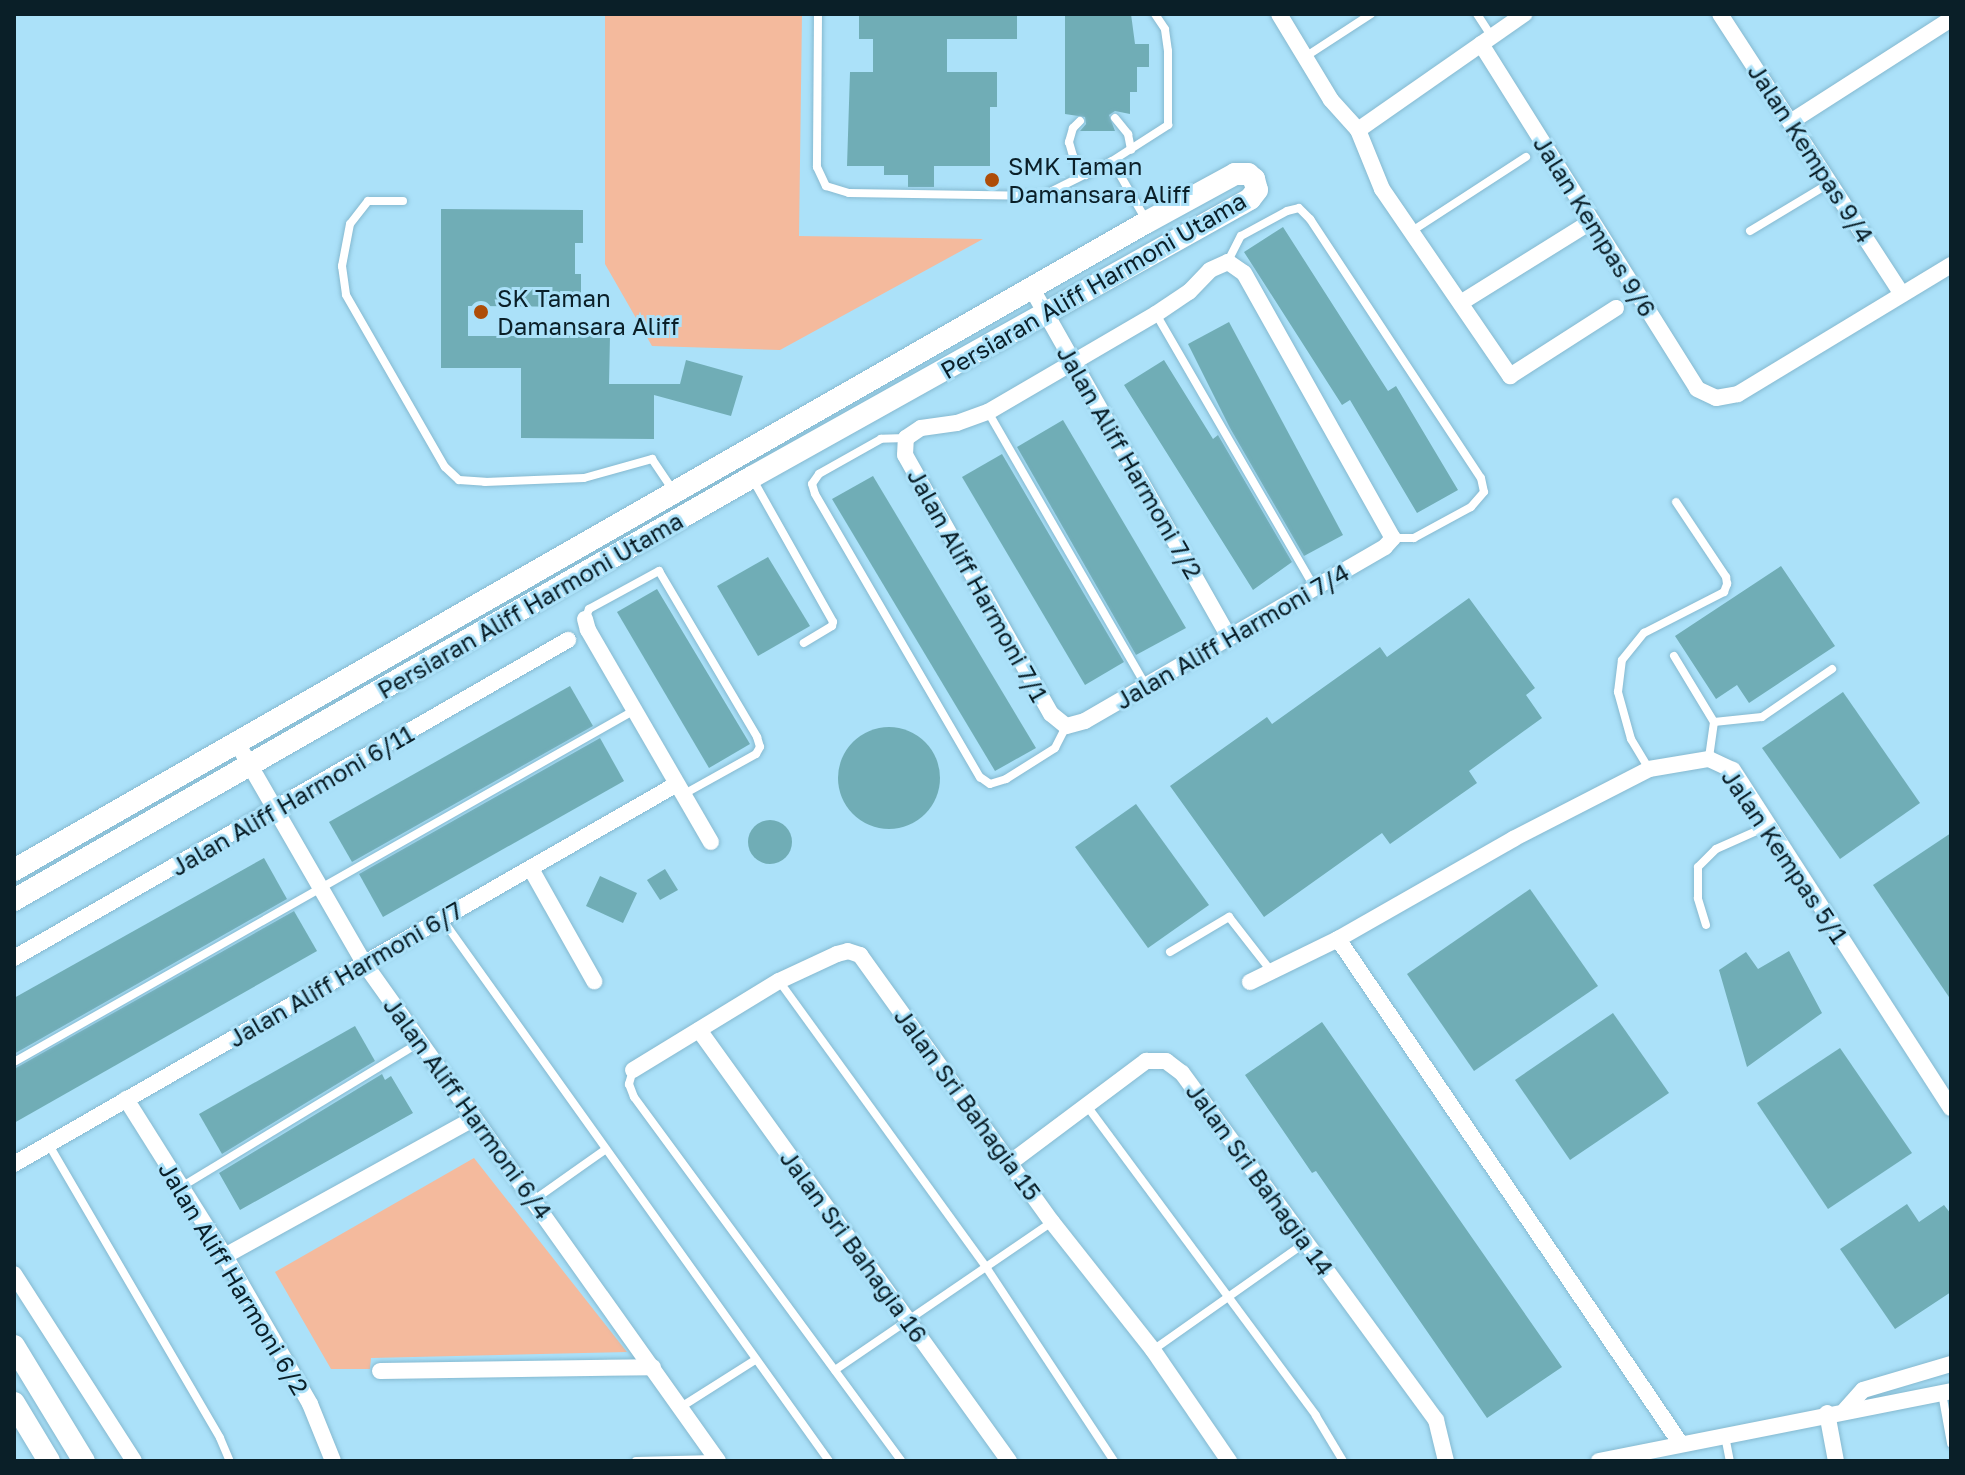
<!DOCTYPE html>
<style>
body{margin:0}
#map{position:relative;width:1965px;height:1475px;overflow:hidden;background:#abe1f9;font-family:"Golos Text",sans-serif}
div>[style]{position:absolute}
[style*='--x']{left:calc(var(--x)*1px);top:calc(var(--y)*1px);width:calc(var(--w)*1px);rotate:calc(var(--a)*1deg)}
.green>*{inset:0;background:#f4ba9d}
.building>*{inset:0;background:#70adb6}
.round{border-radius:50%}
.roads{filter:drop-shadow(0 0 2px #85b9d0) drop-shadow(0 0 2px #85b9d0)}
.lane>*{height:8px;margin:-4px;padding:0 4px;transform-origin:4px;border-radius:4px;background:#fff}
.street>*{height:16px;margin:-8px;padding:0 8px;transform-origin:8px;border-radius:8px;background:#fff}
.secondary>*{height:22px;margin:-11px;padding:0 11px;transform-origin:11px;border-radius:11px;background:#fff}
.dots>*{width:22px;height:22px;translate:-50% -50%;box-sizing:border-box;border:4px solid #abe1f9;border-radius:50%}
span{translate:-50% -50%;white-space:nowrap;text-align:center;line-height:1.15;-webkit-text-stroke:6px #abe1f9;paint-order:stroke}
.street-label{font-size:24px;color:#0a1f28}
.poi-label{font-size:24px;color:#0a1f28}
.left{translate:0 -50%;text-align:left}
.frame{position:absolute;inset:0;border:16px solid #0a1f28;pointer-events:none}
</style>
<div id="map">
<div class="green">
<div style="clip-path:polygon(605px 14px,802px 14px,799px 236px,983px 239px,780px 350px,652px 346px,605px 264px)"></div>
<div style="clip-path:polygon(474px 1158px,627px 1352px,371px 1358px,370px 1369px,331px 1369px,275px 1272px)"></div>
</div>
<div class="building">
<div style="clip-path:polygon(859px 14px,1017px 14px,1017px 39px,947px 39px,947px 72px,997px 72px,997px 107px,990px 107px,990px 166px,934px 166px,934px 187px,908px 187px,908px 175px,884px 175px,884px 166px,847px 166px,850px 72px,873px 72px,873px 39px,859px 39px)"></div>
<div style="clip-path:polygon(1065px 14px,1131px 14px,1135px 44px,1149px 44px,1149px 67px,1137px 67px,1137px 92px,1130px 92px,1130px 114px,1115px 111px,1109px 115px,1115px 131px,1080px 131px,1086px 124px,1085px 117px,1065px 114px)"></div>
<div style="clip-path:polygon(441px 209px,583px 210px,583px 243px,575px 243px,575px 274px,581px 274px,581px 307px,468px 306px,468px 336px,610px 336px,609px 384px,680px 384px,686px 360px,743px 376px,731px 416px,654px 395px,654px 439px,521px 438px,521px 368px,441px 368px)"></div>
<div style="clip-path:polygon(1283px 227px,1388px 391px,1396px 386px,1458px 490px,1417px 513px,1350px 400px,1342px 405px,1244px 252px)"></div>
<div style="clip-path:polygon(1229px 322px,1343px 535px,1304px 556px,1230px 428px,1188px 344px)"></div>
<div style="clip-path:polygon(1164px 360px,1213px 439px,1218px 435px,1292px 562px,1253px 590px,1124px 385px)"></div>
<div style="clip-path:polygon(1063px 420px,1186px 628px,1136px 655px,1017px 447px)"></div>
<div style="clip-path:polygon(1002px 454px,1124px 662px,1085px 685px,962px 477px)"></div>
<div style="clip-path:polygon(873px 476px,1036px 748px,995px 771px,832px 499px)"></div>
<div style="clip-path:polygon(768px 557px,810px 626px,758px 656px,717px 586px)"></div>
<div style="clip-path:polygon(1781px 566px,1835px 646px,1749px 703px,1737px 685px,1716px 699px,1675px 636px)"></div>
<div style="clip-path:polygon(657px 589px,750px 744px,709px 768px,617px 612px)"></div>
<div style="clip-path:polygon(1469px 598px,1535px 688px,1526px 695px,1542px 718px,1469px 771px,1477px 783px,1390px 844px,1382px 833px,1264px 917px,1170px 786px,1267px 717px,1272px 724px,1380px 647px,1387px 657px)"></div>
<div style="clip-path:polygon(570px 686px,593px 726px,352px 862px,329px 822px)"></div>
<div style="clip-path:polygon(1843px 692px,1920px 803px,1840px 859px,1762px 748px)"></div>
<div class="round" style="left:838px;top:727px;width:102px;height:102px"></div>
<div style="clip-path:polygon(600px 738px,624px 781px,383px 917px,359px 874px)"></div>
<div style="clip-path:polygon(1136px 804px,1209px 905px,1148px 948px,1075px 847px)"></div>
<div class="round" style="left:748px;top:820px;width:44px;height:44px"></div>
<div style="clip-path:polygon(1951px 833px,1951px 1000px,1873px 885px)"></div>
<div style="clip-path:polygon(264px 858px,287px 899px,14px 1054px,14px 998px)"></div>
<div style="clip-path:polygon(665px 869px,678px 890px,660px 900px,647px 880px)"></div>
<div style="clip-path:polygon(600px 876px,637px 893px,623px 923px,586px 906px)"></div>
<div style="clip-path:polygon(1530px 889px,1598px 986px,1474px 1071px,1407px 974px)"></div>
<div style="clip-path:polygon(294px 911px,317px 951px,14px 1123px,14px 1069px)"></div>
<div style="clip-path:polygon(1789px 951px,1822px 1013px,1747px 1067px,1719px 970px,1746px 952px,1758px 969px)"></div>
<div style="clip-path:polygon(1613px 1013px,1669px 1093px,1570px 1160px,1515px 1080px)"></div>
<div style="clip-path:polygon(1322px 1022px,1562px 1367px,1487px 1418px,1316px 1171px,1312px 1173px,1245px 1075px)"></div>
<div style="clip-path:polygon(355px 1026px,375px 1061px,222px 1154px,199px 1114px)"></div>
<div style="clip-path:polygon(1840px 1048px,1912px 1153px,1828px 1209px,1757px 1103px)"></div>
<div style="clip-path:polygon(382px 1074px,385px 1080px,391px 1076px,413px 1113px,240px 1210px,219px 1173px)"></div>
<div style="clip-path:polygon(1907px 1204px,1919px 1222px,1944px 1205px,1951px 1214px,1951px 1292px,1895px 1329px,1840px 1249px)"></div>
</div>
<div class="roads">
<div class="lane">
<div style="--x:818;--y:14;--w:153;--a:90.4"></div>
<div style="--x:817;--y:167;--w:21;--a:65"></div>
<div style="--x:826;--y:186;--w:24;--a:17"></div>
<div style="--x:849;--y:193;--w:193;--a:0.9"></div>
<div style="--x:1042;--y:196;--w:78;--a:-26.6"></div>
<div style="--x:1112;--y:161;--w:67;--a:-32.7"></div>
<div style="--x:1168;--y:125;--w:74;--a:-90"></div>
<div style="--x:1168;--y:51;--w:22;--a:-98"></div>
<div style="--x:1165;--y:29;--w:18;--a:-124"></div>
<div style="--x:1477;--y:14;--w:27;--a:57"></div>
<div style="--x:1305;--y:57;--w:79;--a:-33.1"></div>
<div style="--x:1115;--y:118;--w:21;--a:51"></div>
<div style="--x:1128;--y:134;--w:16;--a:79"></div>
<div style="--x:1080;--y:121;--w:10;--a:135"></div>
<div style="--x:1073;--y:128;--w:15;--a:106"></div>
<div style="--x:1069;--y:142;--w:15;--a:74"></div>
<div style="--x:1073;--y:156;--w:23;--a:56"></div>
<div style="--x:1112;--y:161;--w:68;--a:60"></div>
<div style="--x:403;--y:201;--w:35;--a:180"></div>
<div style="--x:368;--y:201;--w:29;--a:128"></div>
<div style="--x:350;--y:224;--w:43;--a:100.8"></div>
<div style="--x:342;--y:266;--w:29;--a:82"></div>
<div style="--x:346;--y:295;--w:198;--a:60.1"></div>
<div style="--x:445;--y:467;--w:19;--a:43"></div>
<div style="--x:459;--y:480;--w:26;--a:4"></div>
<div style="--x:485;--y:482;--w:99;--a:-2.3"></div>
<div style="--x:584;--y:478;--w:71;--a:-15.6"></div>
<div style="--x:652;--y:459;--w:40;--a:56"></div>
<div style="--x:1412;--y:231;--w:136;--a:-33"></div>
<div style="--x:1750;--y:231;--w:93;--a:-31"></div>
<div style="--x:1228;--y:261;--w:28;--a:-63"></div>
<div style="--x:1241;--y:236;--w:52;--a:-28.5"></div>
<div style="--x:1287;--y:211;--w:12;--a:-14"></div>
<div style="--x:1299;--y:208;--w:16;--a:45"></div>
<div style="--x:1310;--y:219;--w:310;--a:56.6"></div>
<div style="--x:1481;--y:478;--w:14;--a:78"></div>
<div style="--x:1484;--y:492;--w:20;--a:131"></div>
<div style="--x:1471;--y:507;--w:65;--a:151.5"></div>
<div style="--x:1414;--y:538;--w:21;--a:180"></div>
<div style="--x:1156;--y:314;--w:317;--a:59.9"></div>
<div style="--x:988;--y:412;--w:314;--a:60"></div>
<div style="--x:906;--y:438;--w:25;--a:178"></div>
<div style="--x:881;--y:439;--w:71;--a:150.6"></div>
<div style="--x:819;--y:474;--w:12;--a:125"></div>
<div style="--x:812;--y:484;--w:10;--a:73"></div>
<div style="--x:815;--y:494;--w:328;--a:59.8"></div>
<div style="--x:980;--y:777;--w:12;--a:35"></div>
<div style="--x:990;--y:784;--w:17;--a:-17"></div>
<div style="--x:1006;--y:779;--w:58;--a:-32.3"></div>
<div style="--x:1055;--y:748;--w:25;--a:-63"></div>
<div style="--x:752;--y:478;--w:165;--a:60.6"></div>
<div style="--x:833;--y:622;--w:4;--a:104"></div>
<div style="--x:832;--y:626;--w:33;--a:149"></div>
<div style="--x:585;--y:619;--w:11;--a:-68"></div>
<div style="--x:589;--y:609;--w:80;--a:-28.5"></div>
<div style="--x:659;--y:571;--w:193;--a:59.4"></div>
<div style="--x:757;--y:737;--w:10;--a:73"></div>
<div style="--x:760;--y:747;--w:8;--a:120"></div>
<div style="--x:756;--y:754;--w:82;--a:150.9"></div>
<div style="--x:1674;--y:656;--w:77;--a:58.8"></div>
<div style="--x:1714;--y:722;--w:37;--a:98"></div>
<div style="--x:1714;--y:722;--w:48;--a:-5.9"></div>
<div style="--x:1762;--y:717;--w:85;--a:-34.4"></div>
<div style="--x:1649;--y:769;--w:35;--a:-121"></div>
<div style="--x:1631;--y:739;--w:49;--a:-105.5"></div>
<div style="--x:1618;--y:692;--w:32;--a:-83"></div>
<div style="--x:1622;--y:660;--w:35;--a:-51"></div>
<div style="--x:1644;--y:633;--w:90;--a:-27.1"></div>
<div style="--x:1724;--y:592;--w:9;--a:-69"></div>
<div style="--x:1727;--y:584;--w:7;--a:-98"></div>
<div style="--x:1726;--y:577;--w:90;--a:-123.7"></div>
<div style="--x:442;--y:919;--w:666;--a:54.47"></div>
<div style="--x:1706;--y:925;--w:28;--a:-107"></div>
<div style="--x:1698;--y:898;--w:31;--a:-90"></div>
<div style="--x:1698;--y:867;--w:25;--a:-45"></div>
<div style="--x:1716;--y:849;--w:57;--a:-23.9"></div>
<div style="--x:1170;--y:952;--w:69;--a:-30.7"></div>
<div style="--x:1229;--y:917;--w:68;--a:52.1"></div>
<div style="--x:779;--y:981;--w:353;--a:54.1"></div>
<div style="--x:986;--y:1267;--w:232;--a:56.6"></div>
<div style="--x:14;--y:1062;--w:714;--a:-29.55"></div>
<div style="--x:633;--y:1070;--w:15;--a:106"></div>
<div style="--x:629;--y:1084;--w:14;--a:69"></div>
<div style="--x:634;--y:1097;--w:451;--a:53.7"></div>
<div style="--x:1087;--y:1106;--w:385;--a:53.5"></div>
<div style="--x:1316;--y:1416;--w:52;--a:59"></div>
<div style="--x:49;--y:1145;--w:339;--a:59.7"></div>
<div style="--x:220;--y:1438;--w:25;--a:67"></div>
<div style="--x:181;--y:1187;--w:280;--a:-31.2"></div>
<div style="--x:534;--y:1200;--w:88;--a:-35.3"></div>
<div style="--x:1153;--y:1350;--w:187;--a:-35.2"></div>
<div style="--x:835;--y:1370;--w:263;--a:-34.3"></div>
<div style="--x:1942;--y:1393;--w:51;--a:79.8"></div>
<div style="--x:681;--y:1407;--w:88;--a:-32.4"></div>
<div style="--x:1725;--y:1436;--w:25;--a:79"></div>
<div style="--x:636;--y:1461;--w:79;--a:-1.5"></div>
</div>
<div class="street">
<div style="--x:1279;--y:14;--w:100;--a:58.8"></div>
<div style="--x:1331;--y:100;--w:40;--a:48"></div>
<div style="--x:1358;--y:130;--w:64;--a:67.9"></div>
<div style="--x:1382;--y:189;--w:227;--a:55.6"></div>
<div style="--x:1510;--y:376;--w:126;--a:-32.7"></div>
<div style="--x:1720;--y:14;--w:333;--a:57"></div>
<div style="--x:1481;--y:44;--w:407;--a:57.9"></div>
<div style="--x:1697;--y:389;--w:21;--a:25"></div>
<div style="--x:1716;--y:398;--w:22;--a:-10"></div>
<div style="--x:1738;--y:394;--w:249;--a:-31.2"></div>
<div style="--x:1792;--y:121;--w:189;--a:-32.7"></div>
<div style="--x:1358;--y:130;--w:203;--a:-34.9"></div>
<div style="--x:1228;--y:262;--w:19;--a:35"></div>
<div style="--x:1244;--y:273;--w:304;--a:60.7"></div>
<div style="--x:1393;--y:538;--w:12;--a:132"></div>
<div style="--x:1385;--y:547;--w:347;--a:149.9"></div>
<div style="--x:1085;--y:721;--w:20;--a:165"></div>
<div style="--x:1066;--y:726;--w:19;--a:-141"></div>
<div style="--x:1051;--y:714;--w:297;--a:-119.4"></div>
<div style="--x:905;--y:455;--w:17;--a:-87"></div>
<div style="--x:906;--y:438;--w:18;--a:-34"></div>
<div style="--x:921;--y:428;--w:36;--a:-8"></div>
<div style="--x:957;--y:423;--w:33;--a:-20"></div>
<div style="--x:988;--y:412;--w:194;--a:-30.3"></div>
<div style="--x:1156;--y:314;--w:40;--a:-34"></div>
<div style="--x:1189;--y:292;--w:30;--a:-46"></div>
<div style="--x:1210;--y:270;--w:20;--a:-24"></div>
<div style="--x:1032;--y:289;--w:398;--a:60.5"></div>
<div style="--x:1462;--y:302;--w:153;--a:-31.9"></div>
<div style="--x:585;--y:619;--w:11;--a:75"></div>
<div style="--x:588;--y:630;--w:245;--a:59.9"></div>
<div style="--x:237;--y:743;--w:254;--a:60"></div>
<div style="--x:364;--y:963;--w:611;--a:54.59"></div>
<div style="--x:531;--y:869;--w:129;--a:60.6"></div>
<div style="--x:1338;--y:939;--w:610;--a:55.82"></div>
<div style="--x:14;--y:958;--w:639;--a:-29.86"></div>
<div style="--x:1250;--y:982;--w:98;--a:-26"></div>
<div style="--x:1338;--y:939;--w:202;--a:-29.7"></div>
<div style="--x:1513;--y:839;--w:153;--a:-27.2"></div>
<div style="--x:1649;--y:769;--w:61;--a:-9.5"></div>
<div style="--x:1709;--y:759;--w:26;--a:25"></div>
<div style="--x:1733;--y:770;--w:402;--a:57.2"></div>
<div style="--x:699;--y:1030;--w:531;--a:54.27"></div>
<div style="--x:633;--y:1070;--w:171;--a:-31.4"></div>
<div style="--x:779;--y:981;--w:64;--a:-25"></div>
<div style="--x:837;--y:954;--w:11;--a:-15"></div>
<div style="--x:848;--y:951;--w:13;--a:18"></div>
<div style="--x:860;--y:955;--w:329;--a:54.3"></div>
<div style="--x:1052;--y:1222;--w:163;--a:51.7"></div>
<div style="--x:1153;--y:1350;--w:135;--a:55.6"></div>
<div style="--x:126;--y:1099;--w:186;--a:57.8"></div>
<div style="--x:225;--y:1256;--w:171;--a:60.1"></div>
<div style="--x:310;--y:1404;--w:61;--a:68"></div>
<div style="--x:1011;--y:1162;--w:169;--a:-36.8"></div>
<div style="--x:1146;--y:1061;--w:20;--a:0"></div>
<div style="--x:1166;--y:1061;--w:20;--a:37"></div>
<div style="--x:1182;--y:1073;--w:430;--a:53.8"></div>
<div style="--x:1436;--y:1420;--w:42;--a:76.3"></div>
<div style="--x:14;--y:1164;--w:764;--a:-29.82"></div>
<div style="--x:225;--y:1256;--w:283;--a:-28.9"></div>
<div style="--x:14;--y:1274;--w:222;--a:57.3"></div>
<div style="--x:380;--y:1371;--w:273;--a:-0.8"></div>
<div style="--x:1845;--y:1410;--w:27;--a:-48"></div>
<div style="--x:1863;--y:1390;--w:92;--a:-16.5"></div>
<div style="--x:1827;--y:1413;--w:49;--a:79.4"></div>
<div style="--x:1599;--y:1461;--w:359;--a:-11.2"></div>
</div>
<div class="secondary">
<div style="--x:14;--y:870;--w:1305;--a:-29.77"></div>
<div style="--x:1147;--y:222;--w:100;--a:-28.6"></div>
<div style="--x:1235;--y:174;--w:13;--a:0"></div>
<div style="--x:1248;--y:174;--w:8;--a:40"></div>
<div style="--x:1254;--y:179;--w:11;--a:75"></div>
<div style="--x:1257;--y:190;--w:11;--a:128"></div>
<div style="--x:1250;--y:199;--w:570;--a:150.83"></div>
<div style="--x:752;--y:477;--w:851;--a:150.18"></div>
<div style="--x:14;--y:1346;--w:135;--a:58.7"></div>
<div style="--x:14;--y:1403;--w:68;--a:58.9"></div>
</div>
</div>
<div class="dots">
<div style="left:992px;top:180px;background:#ae4d08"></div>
<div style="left:481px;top:312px;background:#ae4d08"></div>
</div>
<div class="street-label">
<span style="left:1811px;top:153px;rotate:57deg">Jalan Kempas 9/4</span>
<span style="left:1595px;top:226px;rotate:58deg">Jalan Kempas 9/6</span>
<span style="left:1093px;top:285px;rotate:-30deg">Persiaran Aliff Harmoni Utama</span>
<span style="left:1130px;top:462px;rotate:60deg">Jalan Aliff Harmoni 7/2</span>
<span style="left:978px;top:585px;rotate:61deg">Jalan Aliff Harmoni 7/1</span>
<span style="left:530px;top:605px;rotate:-30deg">Persiaran Aliff Harmoni Utama</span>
<span style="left:1232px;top:636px;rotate:-30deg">Jalan Aliff Harmoni 7/4</span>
<span style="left:292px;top:800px;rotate:-30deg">Jalan Aliff Harmoni 6/11</span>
<span style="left:1785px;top:856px;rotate:56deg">Jalan Kempas 5/1</span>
<span style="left:345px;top:974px;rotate:-30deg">Jalan Aliff Harmoni 6/7</span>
<span style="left:968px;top:1104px;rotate:54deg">Jalan Sri Bahagia 15</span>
<span style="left:468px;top:1108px;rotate:54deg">Jalan Aliff Harmoni 6/4</span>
<span style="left:1260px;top:1179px;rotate:54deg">Jalan Sri Bahagia 14</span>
<span style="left:854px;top:1246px;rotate:54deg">Jalan Sri Bahagia 16</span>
<span style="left:234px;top:1278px;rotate:59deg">Jalan Aliff Harmoni 6/2</span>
</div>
<div class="poi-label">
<span class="left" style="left:1008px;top:180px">SMK Taman<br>Damansara Aliff</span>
<span class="left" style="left:497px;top:312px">SK Taman<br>Damansara Aliff</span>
</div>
<div class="frame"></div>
</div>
